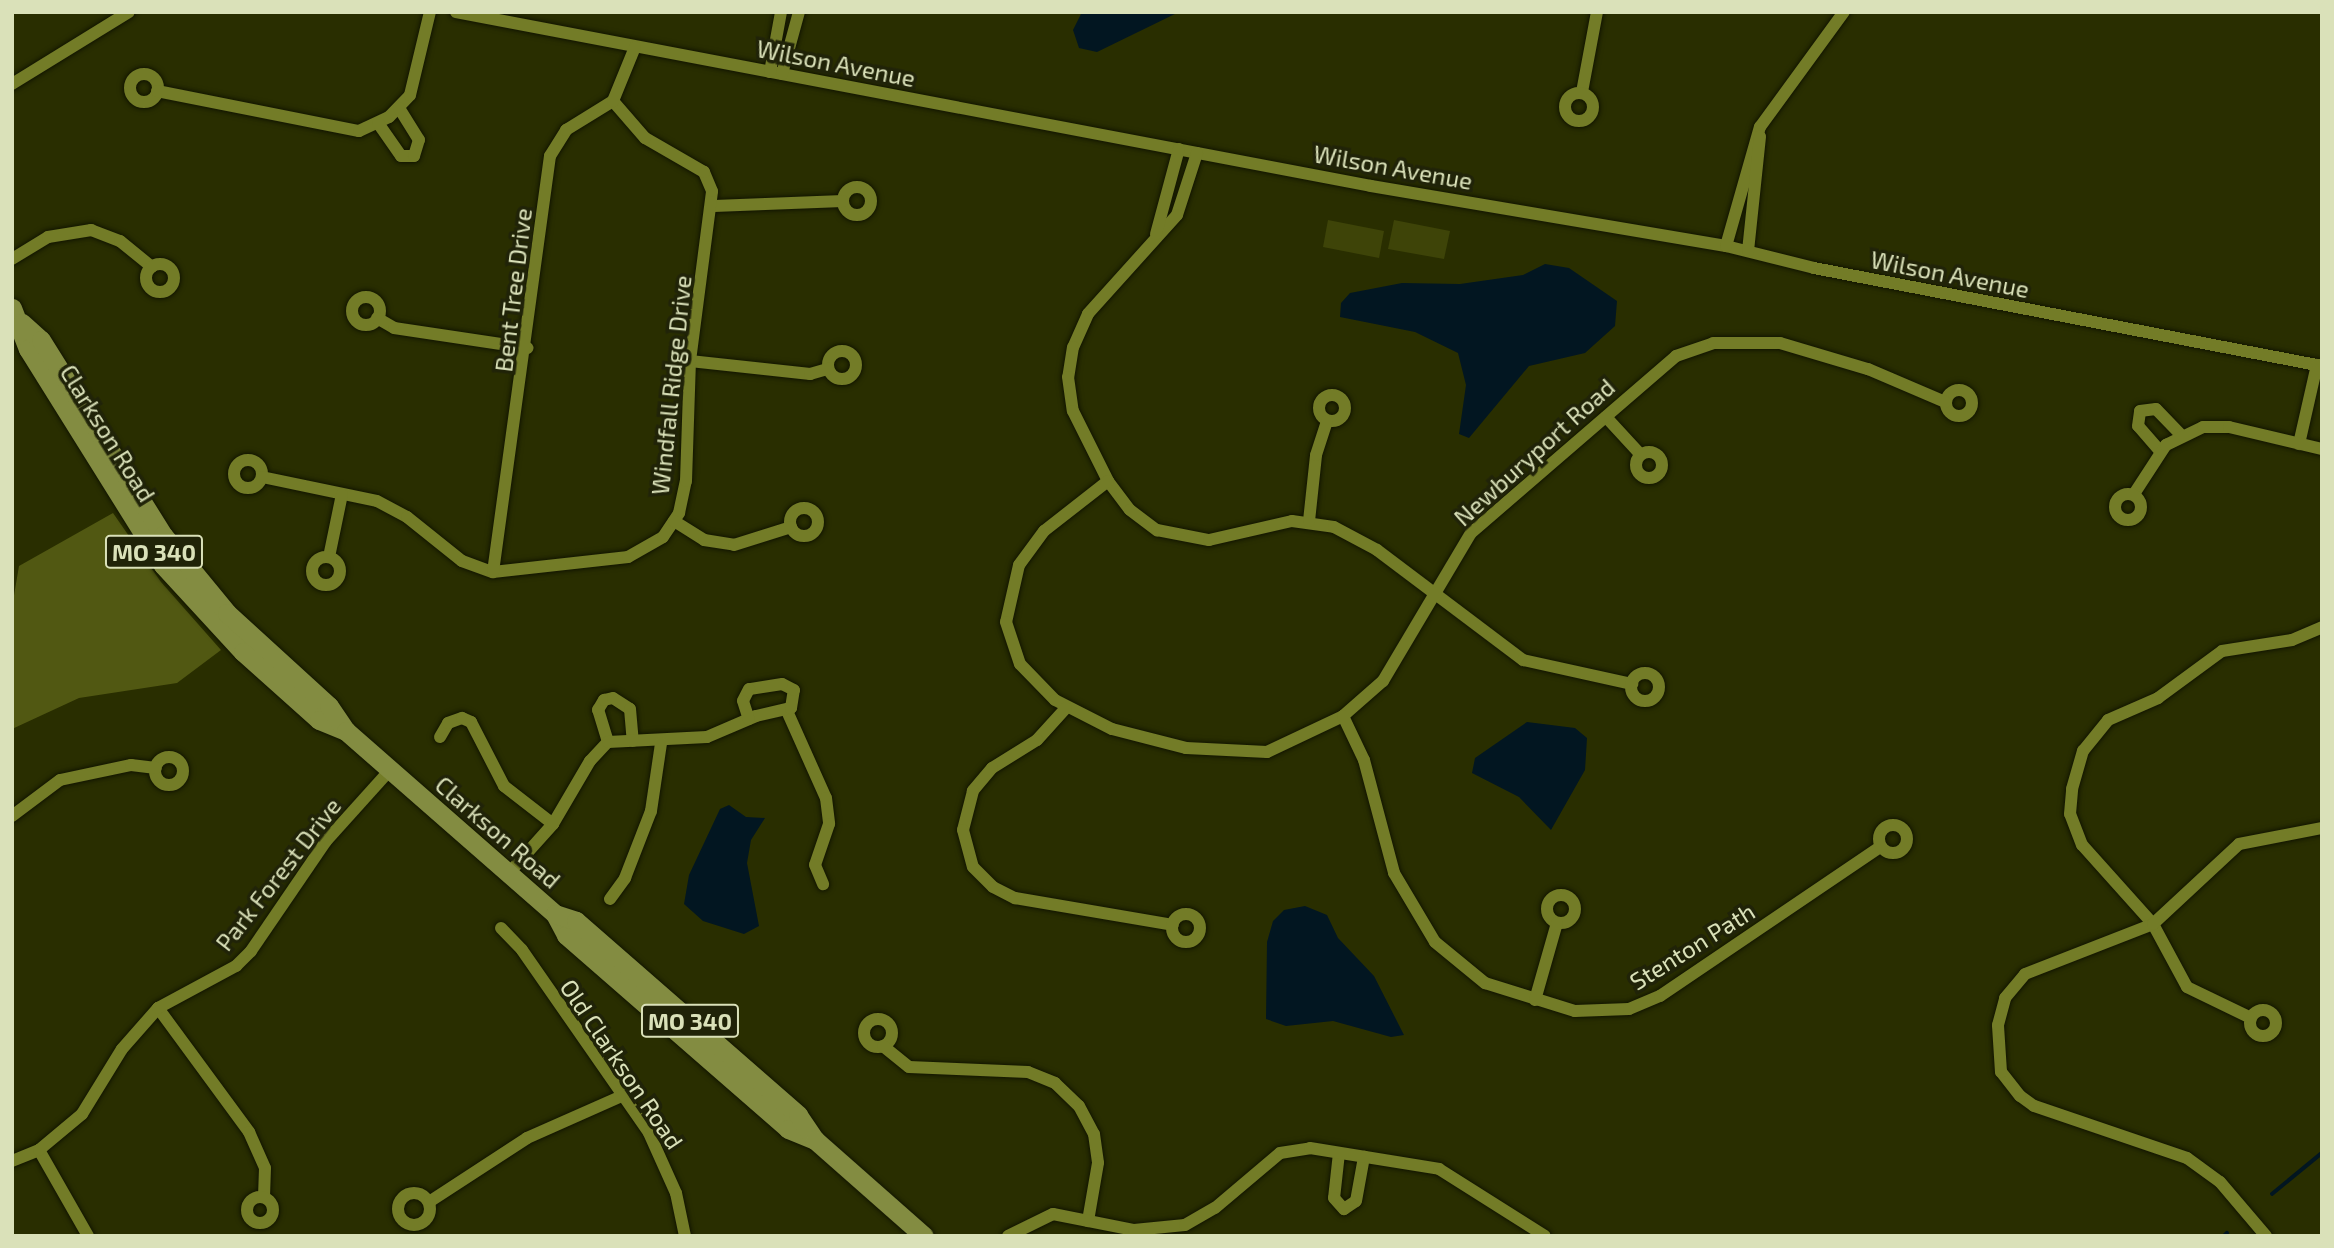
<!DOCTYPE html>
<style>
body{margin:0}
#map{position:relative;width:2334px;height:1248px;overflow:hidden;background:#292e00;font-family:"Exo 2",sans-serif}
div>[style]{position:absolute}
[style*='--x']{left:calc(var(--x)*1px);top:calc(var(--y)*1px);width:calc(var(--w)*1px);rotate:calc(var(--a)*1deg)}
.green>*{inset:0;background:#3e4408}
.forest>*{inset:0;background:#515812}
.water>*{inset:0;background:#021621}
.stream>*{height:3.5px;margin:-1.75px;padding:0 1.75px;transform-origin:1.75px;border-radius:1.75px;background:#021621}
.roads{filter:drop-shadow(0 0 2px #121500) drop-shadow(0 0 2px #121500)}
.street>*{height:12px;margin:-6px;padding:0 6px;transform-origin:6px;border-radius:6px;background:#737c27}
.street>.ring{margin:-6px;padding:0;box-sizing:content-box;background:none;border:12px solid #737c27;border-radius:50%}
.primary>*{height:19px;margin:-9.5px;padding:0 9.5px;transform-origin:9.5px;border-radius:9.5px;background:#838c41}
span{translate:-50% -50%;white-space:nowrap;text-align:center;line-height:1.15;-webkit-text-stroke:7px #202308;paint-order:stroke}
.shield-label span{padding:2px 5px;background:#202308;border:2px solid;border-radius:5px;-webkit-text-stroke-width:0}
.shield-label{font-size:23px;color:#dae1b9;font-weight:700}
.street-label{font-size:24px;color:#dae1b9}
.frame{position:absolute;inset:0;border:14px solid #dae1b9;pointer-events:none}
</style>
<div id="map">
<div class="green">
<div style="clip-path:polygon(1328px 220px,1384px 231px,1379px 258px,1323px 247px)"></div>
<div style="clip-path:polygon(1394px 220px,1450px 231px,1444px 259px,1388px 249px)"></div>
</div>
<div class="forest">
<div style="clip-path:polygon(113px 513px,161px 582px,221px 650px,177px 683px,79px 698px,12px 729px,12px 607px,19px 566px)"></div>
</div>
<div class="water">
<div style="clip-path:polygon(1082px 12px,1179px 12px,1097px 52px,1079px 48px,1073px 30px)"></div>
<div style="clip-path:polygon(1545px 264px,1569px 268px,1617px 301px,1615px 326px,1585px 353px,1529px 366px,1469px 438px,1459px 434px,1466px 385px,1458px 353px,1415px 332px,1340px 317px,1341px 303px,1350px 293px,1402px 283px,1460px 284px,1523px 275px)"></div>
<div style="clip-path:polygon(1527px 722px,1575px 728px,1587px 738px,1585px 770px,1551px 830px,1519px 797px,1472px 773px,1475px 758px)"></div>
<div style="clip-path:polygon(729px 805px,746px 817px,765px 818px,751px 840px,747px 863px,759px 926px,744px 934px,703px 921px,684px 904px,689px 875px,720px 809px)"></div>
<div style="clip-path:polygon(1305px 906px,1327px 915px,1338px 938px,1374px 976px,1404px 1035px,1391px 1037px,1333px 1021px,1286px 1026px,1266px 1019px,1267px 942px,1273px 921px,1284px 910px)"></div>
</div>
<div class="stream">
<div style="--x:2272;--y:1194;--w:65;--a:-39.4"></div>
<div style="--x:2224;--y:1236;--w:4;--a:-45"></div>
</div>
<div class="roads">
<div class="street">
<div style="--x:456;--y:12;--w:931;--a:10.77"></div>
<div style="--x:1371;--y:186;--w:360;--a:9.6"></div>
<div style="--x:1726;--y:246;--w:91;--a:14"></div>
<div style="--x:1814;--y:268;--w:517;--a:10.92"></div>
<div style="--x:770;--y:72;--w:61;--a:-79.6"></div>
<div style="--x:782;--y:74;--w:64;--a:-74.7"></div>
<div class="ring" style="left:130px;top:74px;width:16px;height:16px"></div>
<div style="--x:12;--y:84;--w:137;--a:-31.6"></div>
<div style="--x:157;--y:91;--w:206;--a:11.2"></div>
<div style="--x:359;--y:131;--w:33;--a:-25"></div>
<div style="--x:389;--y:117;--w:30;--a:-46"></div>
<div style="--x:410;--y:95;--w:85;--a:-76.5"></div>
<div style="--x:1582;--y:92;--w:81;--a:-79.4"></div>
<div class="ring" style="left:1565px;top:93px;width:16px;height:16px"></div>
<div style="--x:378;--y:123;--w:40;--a:55.1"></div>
<div style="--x:401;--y:156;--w:13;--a:0"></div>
<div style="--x:414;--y:156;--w:17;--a:-73"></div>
<div style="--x:419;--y:140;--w:38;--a:-122"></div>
<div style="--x:1197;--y:153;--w:65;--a:107.9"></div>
<div style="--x:1177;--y:215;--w:133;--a:132"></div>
<div style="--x:1088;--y:314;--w:36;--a:114"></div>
<div style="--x:1073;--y:347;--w:30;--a:99"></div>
<div style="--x:1068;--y:377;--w:34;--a:82"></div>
<div style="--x:1073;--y:411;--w:78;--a:63.4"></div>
<div style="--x:1108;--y:481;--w:36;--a:53"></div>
<div style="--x:1130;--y:510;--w:34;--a:37"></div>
<div style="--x:1157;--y:530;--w:53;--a:10.9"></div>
<div style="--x:1209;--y:540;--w:85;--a:-12.9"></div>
<div style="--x:1292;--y:521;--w:42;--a:8.1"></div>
<div style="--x:1334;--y:527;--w:49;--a:28.1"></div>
<div style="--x:1377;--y:550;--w:183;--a:37"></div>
<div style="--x:1523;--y:660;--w:112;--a:12.4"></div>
<div class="ring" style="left:843px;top:187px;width:16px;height:16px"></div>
<div style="--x:714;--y:206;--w:129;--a:-2.2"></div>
<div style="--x:1156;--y:234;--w:88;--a:-74.9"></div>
<div style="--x:1726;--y:246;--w:124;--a:-74.1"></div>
<div style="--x:1760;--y:127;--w:142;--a:-53.9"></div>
<div style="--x:1748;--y:251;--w:115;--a:-84"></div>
<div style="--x:12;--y:259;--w:42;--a:-31.4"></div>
<div style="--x:48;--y:237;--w:44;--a:-9.2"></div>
<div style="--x:91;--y:230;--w:31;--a:21"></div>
<div style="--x:120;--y:241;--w:41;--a:39.1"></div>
<div class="ring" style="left:146px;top:264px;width:16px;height:16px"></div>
<div class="ring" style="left:352px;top:297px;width:16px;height:16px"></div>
<div style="--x:377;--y:318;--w:20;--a:30"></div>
<div style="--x:394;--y:328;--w:135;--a:8.5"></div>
<div class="ring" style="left:828px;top:351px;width:16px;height:16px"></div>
<div style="--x:690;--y:361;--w:121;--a:6.2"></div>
<div style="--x:810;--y:374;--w:19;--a:-16"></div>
<div class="ring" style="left:1946px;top:390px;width:14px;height:14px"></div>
<div class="ring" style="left:1319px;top:395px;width:14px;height:14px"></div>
<div style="--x:1606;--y:417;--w:50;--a:47.4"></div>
<div style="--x:2299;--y:444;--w:81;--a:-77.2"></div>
<div style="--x:2160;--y:451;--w:33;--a:-131"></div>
<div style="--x:2138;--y:426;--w:15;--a:-82"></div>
<div style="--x:2140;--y:411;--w:16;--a:-7"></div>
<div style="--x:2156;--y:409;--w:36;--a:46"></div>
<div class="ring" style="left:1636px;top:452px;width:14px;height:14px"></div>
<div class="ring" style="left:234px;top:460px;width:16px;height:16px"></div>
<div style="--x:262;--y:477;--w:117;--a:11.8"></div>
<div style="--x:377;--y:501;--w:34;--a:28"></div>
<div style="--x:407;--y:517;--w:70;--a:38.7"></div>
<div style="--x:462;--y:561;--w:33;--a:20"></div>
<div style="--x:493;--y:572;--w:136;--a:-6.3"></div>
<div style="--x:628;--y:557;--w:40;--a:-29.7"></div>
<div style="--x:663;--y:537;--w:29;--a:-56"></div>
<div style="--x:679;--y:513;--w:33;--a:-78"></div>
<div style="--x:686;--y:481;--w:120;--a:-88.1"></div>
<div style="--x:690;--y:361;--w:171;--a:-82.6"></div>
<div style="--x:712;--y:191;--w:21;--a:-113"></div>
<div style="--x:704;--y:172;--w:68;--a:-150"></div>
<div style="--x:645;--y:138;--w:49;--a:-130.9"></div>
<div style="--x:1108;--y:481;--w:81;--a:142"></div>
<div style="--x:1044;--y:531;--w:42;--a:126.3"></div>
<div style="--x:1019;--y:565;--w:58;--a:102.8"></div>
<div style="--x:1006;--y:622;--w:44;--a:71.6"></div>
<div style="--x:1020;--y:664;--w:50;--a:45.8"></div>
<div style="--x:1055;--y:700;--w:64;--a:27"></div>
<div style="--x:1112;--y:729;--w:76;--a:14.4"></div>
<div style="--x:1186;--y:748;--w:81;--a:2.8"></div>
<div style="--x:1267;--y:752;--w:84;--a:-25.3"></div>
<div style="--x:1343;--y:716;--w:53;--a:-41.2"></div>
<div style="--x:1383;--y:681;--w:172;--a:-59.3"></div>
<div style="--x:1471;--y:533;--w:271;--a:-40.8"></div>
<div style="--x:1676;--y:356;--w:39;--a:-19"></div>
<div style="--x:1713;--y:343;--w:67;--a:0"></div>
<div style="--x:1780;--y:343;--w:92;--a:16.5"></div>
<div style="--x:1868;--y:369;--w:84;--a:23.2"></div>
<div style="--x:2134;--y:494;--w:59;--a:-56.9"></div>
<div style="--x:2166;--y:445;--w:41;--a:-25.9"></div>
<div style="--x:2203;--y:427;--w:26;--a:0"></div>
<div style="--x:2229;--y:427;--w:96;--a:13.3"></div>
<div class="ring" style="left:2115px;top:494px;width:14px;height:14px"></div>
<div class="ring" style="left:790px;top:508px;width:16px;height:16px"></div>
<div style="--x:674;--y:521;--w:36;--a:32"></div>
<div style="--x:704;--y:540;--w:30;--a:9"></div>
<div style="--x:734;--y:545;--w:60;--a:-17.5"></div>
<div style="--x:1309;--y:521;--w:66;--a:-83.9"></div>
<div style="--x:1316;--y:455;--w:36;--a:-72"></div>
<div style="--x:329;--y:557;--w:64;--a:-78.3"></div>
<div class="ring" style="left:312px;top:557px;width:16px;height:16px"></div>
<div style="--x:493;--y:572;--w:420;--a:-82.2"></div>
<div style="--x:550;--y:156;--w:31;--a:-58"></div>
<div style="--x:566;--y:130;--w:55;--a:-31.7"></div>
<div style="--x:613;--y:101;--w:58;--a:-67.8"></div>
<div class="ring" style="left:1631px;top:673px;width:16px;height:16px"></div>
<div style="--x:1066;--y:708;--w:43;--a:132.2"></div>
<div style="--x:1037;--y:740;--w:53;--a:148.1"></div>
<div style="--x:992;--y:768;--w:30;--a:130"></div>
<div style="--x:973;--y:791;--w:40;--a:104.4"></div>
<div style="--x:963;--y:830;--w:38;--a:75"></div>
<div style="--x:973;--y:867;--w:28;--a:45"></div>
<div style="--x:993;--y:887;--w:25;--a:27"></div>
<div style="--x:1015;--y:898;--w:160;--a:9.7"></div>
<div style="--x:787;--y:711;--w:95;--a:65.9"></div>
<div style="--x:826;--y:798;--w:26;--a:83"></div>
<div style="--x:829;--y:824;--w:43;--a:108.9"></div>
<div style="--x:815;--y:865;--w:21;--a:67"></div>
<div style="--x:1343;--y:716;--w:49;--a:64.5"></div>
<div style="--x:1364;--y:760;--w:117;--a:75.1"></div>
<div style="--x:1394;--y:873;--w:80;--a:59.3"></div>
<div style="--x:1435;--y:942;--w:65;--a:39.4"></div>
<div style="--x:1485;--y:983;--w:94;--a:17.3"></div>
<div style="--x:1575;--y:1011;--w:54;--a:-2.1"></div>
<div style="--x:1629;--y:1009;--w:34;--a:-23"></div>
<div style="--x:1660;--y:996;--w:264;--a:-34.1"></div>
<div style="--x:440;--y:737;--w:16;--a:-60"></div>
<div style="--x:448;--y:723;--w:15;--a:-20"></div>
<div style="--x:462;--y:718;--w:10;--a:24"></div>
<div style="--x:471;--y:722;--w:72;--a:62.7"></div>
<div style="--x:504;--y:786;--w:62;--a:37.8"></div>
<div style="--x:608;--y:742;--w:34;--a:-107"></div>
<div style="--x:598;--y:710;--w:12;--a:-59"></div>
<div style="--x:604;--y:700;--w:9;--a:-13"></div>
<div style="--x:613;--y:698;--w:20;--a:33"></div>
<div style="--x:630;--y:709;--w:32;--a:85"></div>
<div class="ring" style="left:155px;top:757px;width:16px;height:16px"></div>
<div style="--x:12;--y:816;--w:60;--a:-36.9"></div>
<div style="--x:60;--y:780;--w:73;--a:-11.9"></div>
<div style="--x:131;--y:765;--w:25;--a:7"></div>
<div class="ring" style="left:1879px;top:825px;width:16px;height:16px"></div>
<div style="--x:509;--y:873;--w:66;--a:-48.1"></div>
<div style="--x:553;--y:824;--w:73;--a:-59.6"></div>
<div style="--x:590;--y:761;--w:26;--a:-47"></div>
<div style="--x:608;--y:742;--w:99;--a:-2.9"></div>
<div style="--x:707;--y:737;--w:53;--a:-23.2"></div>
<div style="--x:756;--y:716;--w:36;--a:-13"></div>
<div style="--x:791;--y:708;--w:18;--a:-81"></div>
<div style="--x:794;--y:690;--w:13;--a:-153"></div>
<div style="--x:782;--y:684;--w:33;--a:171"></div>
<div style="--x:749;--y:689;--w:13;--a:117"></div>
<div style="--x:743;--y:701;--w:19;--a:72"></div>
<div class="ring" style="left:1547px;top:895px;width:16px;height:16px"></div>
<div style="--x:610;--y:899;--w:26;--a:-54"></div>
<div style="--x:625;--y:878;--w:72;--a:-68.8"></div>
<div style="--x:651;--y:811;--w:69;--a:-81.6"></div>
<div class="ring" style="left:1172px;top:914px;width:16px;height:16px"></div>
<div style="--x:501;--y:928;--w:30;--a:46"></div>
<div style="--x:522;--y:950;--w:223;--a:55.2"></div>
<div style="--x:649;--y:1133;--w:66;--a:65.8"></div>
<div style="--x:676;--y:1193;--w:44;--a:78.2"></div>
<div style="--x:1535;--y:1000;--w:80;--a:-74.1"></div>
<div style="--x:158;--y:1008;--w:154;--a:53.7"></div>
<div style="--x:249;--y:1132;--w:39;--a:66"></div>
<div style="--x:265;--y:1168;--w:29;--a:92"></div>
<div class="ring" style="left:2250px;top:1010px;width:14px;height:14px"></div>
<div style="--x:2251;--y:1018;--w:71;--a:-154.2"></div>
<div style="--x:2187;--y:987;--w:72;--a:-118.4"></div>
<div style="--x:2153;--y:924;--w:106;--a:-131.9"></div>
<div style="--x:2082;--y:845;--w:33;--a:-111"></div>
<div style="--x:2070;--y:814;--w:25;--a:-85"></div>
<div style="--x:2072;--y:789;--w:40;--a:-74"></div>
<div style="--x:2083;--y:751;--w:40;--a:-51"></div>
<div style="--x:2108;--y:720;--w:55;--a:-23.7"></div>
<div style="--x:2158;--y:698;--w:79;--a:-36.3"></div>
<div style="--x:2222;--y:651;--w:71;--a:-8.9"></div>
<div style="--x:2292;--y:640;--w:33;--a:-23"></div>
<div class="ring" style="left:864px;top:1019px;width:16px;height:16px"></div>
<div style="--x:883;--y:1046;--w:33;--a:39"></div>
<div style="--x:909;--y:1067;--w:119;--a:2.4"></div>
<div style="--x:1028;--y:1072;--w:29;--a:22"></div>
<div style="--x:1055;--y:1083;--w:33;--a:44"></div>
<div style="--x:1079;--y:1106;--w:32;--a:62"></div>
<div style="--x:1094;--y:1134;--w:29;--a:82"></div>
<div style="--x:1098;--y:1163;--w:59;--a:99.8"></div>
<div style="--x:39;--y:1150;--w:99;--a:60.3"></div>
<div style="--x:1339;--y:1153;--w:45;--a:96.3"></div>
<div style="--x:1334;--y:1198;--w:15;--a:48"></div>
<div style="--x:1344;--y:1209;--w:14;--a:-34"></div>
<div style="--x:1356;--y:1201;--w:45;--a:-79.7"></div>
<div style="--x:12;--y:1161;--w:29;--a:-22"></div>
<div style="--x:39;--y:1150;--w:56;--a:-39.9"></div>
<div style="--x:82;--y:1114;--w:76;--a:-58.4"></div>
<div style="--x:122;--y:1049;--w:55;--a:-48.7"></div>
<div style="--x:158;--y:1008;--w:89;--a:-28.3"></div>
<div style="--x:236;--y:966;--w:21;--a:-45"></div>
<div style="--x:251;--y:951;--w:133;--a:-55.7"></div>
<div style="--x:326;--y:841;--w:96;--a:-48"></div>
<div class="ring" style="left:398px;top:1193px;width:20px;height:20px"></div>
<div class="ring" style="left:247px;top:1197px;width:14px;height:14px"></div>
<div style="--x:429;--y:1202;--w:117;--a:-33.1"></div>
<div style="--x:527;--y:1138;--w:104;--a:-23.9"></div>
<div style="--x:1008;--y:1236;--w:50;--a:-26.1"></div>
<div style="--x:1053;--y:1214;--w:83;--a:11.2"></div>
<div style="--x:1134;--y:1230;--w:51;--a:-5.6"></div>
<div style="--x:1185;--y:1225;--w:34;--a:-30"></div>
<div style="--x:1215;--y:1208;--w:85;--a:-40.2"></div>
<div style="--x:1280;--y:1153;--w:30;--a:-9"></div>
<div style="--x:1310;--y:1148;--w:131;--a:9.2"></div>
<div style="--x:1439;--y:1169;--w:125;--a:32.3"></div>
<div style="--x:2266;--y:1236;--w:71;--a:-130.4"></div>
<div style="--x:2220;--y:1182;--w:41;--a:-144"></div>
<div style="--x:2187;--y:1158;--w:162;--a:-161.2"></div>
<div style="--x:2034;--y:1106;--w:17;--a:-144"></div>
<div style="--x:2020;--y:1096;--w:31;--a:-128"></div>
<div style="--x:2001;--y:1072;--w:47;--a:-93.7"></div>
<div style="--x:1998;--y:1025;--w:28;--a:-75"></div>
<div style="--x:2005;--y:998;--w:31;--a:-50"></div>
<div style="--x:2025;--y:974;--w:137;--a:-21.3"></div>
<div style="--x:2153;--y:924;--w:117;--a:-42.9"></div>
<div style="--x:2239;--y:844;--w:85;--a:-10.9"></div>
</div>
<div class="primary">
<div style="--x:12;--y:308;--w:44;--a:68.7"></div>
<div style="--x:28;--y:349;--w:255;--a:58"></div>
<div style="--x:163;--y:565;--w:118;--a:47.4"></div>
<div style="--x:243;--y:652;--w:102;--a:41.8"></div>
<div style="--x:319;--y:720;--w:29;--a:22"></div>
<div style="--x:22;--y:323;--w:25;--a:42"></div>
<div style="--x:41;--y:340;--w:230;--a:58"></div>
<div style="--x:163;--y:535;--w:101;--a:50.6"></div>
<div style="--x:227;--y:613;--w:138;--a:42.4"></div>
<div style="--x:329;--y:706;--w:30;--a:56"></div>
<div style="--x:346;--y:731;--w:278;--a:41.2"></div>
<div style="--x:555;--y:914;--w:24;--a:62"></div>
<div style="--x:566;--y:935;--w:295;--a:41.1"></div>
<div style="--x:788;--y:1129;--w:29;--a:22"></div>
<div style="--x:555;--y:914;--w:22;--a:18"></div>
<div style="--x:576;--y:921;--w:295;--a:41.1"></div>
<div style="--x:798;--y:1115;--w:30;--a:56"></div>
<div style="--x:815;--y:1140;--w:145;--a:41.4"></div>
</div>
</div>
<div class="shield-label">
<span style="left:154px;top:552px">MO 340</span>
<span style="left:690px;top:1021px">MO 340</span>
</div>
<div class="street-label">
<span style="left:836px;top:63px;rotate:11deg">Wilson Avenue</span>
<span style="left:1393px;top:167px;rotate:10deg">Wilson Avenue</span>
<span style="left:1950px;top:274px;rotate:11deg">Wilson Avenue</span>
<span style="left:513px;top:290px;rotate:-83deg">Bent Tree Drive</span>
<span style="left:671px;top:385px;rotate:-84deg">Windfall Ridge Drive</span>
<span style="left:108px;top:433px;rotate:58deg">Clarkson Road</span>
<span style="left:1534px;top:452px;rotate:-42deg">Newburyport Road</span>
<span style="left:498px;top:832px;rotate:41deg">Clarkson Road</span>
<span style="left:278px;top:874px;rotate:-52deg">Park Forest Drive</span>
<span style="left:1692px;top:946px;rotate:-32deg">Stenton Path</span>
<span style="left:622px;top:1064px;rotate:56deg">Old Clarkson Road</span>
</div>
<div class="frame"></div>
</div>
